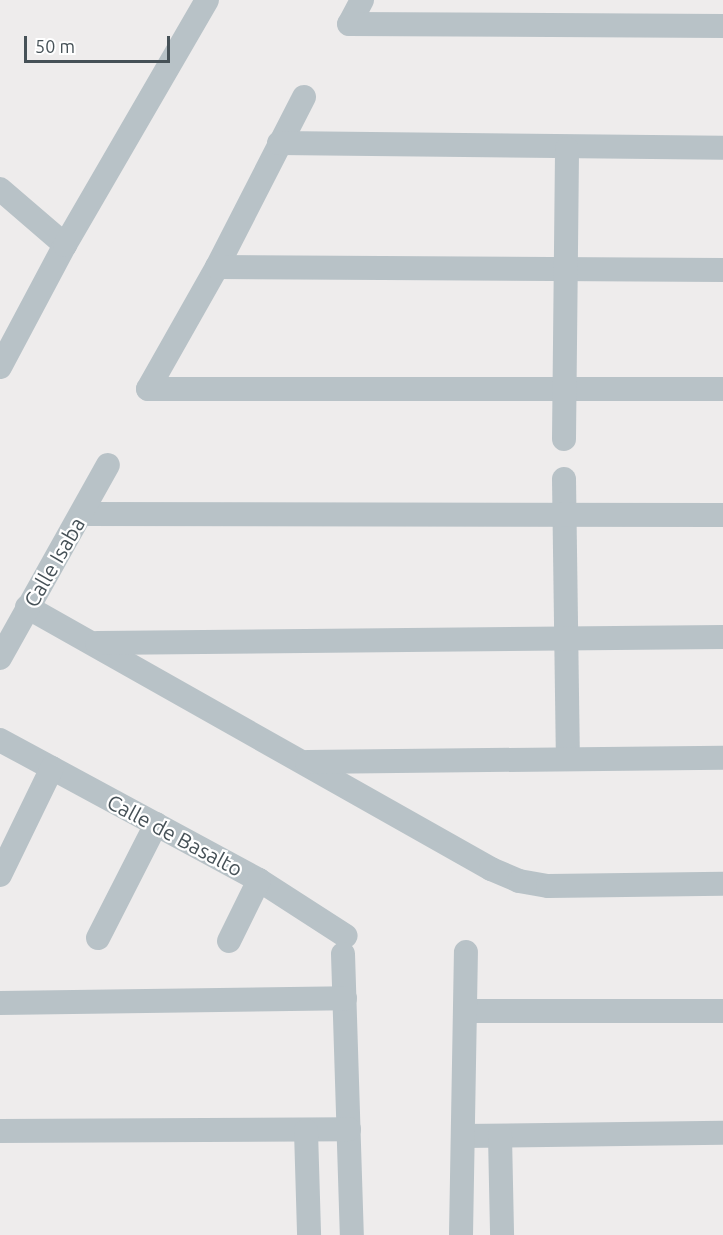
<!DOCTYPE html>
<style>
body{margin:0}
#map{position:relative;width:723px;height:1235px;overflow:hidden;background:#eeecec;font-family:Ubuntu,sans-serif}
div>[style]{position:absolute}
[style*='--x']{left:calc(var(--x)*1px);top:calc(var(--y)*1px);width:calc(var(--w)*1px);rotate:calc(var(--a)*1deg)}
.street>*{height:24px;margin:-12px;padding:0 12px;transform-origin:12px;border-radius:12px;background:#b8c2c7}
span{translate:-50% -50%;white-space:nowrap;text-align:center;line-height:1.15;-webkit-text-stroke:4.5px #fff;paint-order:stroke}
.street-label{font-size:21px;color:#465157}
.scale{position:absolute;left:24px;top:36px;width:146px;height:27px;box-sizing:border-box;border:3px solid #465157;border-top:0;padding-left:8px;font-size:18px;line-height:21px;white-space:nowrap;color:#465157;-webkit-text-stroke:4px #fff;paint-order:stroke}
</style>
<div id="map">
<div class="street">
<div style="--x:362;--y:0;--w:27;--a:118"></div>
<div style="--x:349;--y:24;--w:374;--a:0.3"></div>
<div style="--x:304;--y:97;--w:191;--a:117.1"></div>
<div style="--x:217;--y:267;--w:140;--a:119.5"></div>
<div style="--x:148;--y:389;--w:575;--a:0"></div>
<div style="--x:279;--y:143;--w:444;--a:0.6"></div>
<div style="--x:0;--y:189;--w:86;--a:40.7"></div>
<div style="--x:217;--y:267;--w:506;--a:0.34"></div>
<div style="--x:0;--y:367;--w:138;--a:-62"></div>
<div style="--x:65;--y:245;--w:283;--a:-59.9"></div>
<div style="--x:564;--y:439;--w:290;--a:-89.4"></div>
<div style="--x:564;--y:479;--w:279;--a:89.2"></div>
<div style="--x:82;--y:514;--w:641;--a:0.09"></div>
<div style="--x:27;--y:607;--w:533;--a:29.45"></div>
<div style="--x:491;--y:869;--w:30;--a:23"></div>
<div style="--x:519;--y:881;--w:29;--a:10"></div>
<div style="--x:548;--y:886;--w:175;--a:-0.7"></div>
<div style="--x:97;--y:643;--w:626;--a:-0.55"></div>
<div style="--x:0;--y:658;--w:221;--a:-60.8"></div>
<div style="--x:0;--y:740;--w:294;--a:28.4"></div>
<div style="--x:259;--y:880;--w:103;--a:32.8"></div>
<div style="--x:307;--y:762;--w:416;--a:-0.6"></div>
<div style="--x:0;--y:875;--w:119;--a:-64.1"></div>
<div style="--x:98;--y:938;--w:128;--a:-63"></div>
<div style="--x:229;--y:941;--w:68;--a:-63.8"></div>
<div style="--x:343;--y:954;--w:281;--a:88.2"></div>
<div style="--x:0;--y:1003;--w:345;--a:-0.8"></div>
<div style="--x:465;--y:1011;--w:258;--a:0"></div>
<div style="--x:0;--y:1131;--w:349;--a:-0.3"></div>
<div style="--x:306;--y:1131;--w:104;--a:88.3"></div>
<div style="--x:463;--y:1136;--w:260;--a:-0.7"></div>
<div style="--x:500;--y:1136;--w:99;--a:88.8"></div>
<div style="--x:461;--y:1235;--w:283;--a:-89"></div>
</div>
<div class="street-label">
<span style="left:54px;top:562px;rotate:-60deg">Calle Isaba</span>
<span style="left:175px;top:835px;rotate:28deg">Calle de Basalto</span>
</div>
<div class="scale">50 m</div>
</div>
